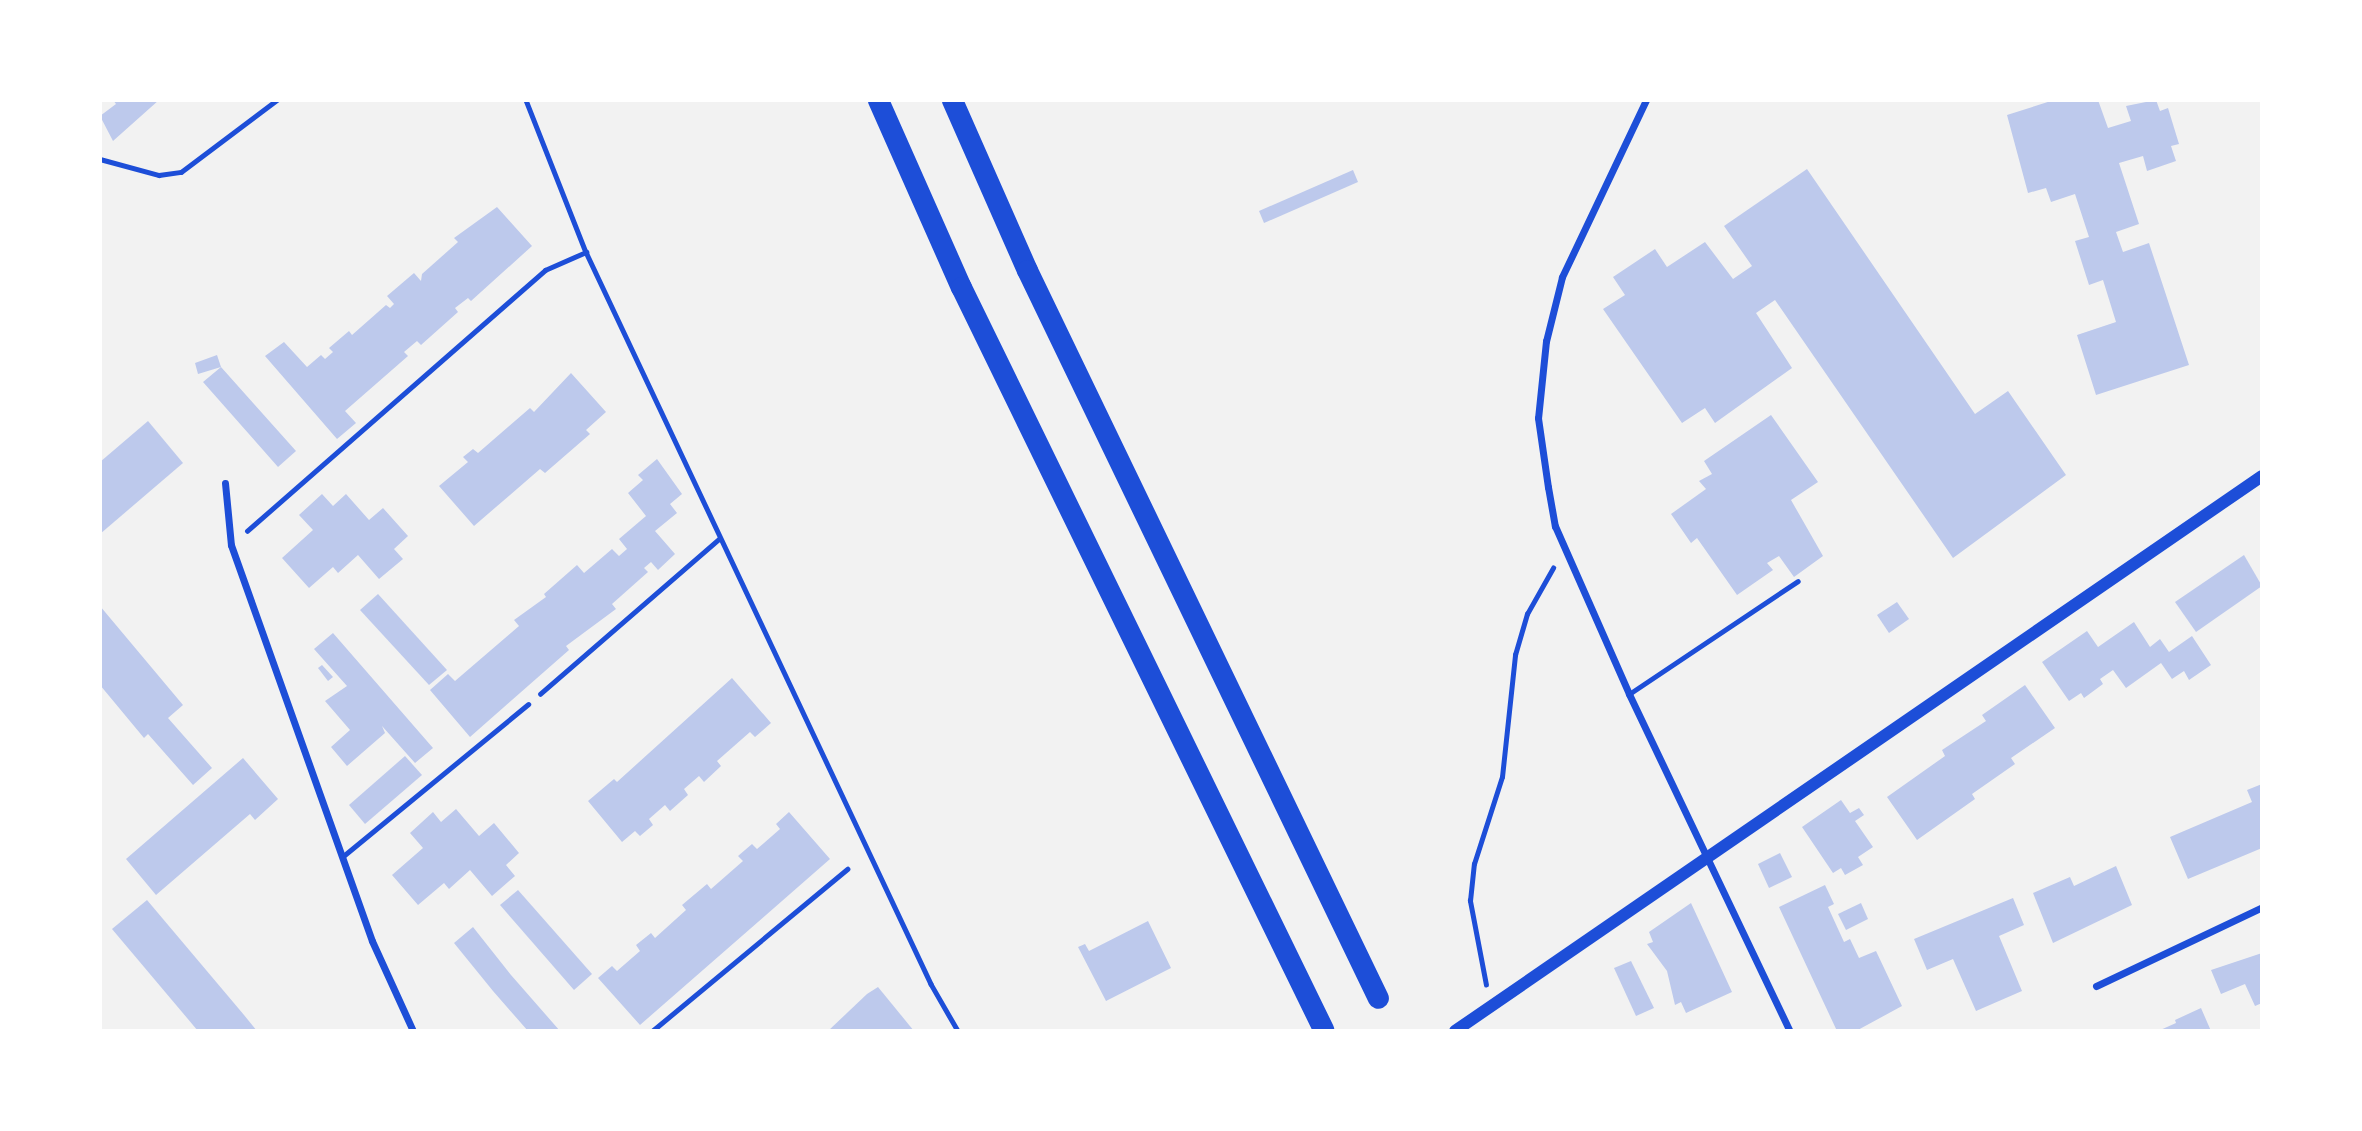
<!DOCTYPE html>
<style>
body{margin:0}
#map{position:relative;width:2362px;height:1131px;overflow:hidden;background:#f2f2f2;font-family:"Fira Sans",sans-serif}
div>[style]{position:absolute}
[style*='--x']{left:calc(var(--x)*1px);top:calc(var(--y)*1px);width:calc(var(--w)*1px);rotate:calc(var(--a)*1deg)}
.building>*{inset:0;background:#bdc9ec}
.path>*{height:4.5px;margin:-2.25px;padding:0 2.25px;transform-origin:2.25px;border-radius:2.25px;background:#1d4ed8}
.service>*{height:5px;margin:-2.5px;padding:0 2.5px;transform-origin:2.5px;border-radius:2.5px;background:#1d4ed8}
.minor>*{height:7px;margin:-3.5px;padding:0 3.5px;transform-origin:3.5px;border-radius:3.5px;background:#1d4ed8}
.tertiary>*{height:12px;margin:-6px;padding:0 6px;transform-origin:6px;border-radius:6px;background:#1d4ed8}
.motorway>*{height:21px;margin:-10.5px;padding:0 10.5px;transform-origin:10.5px;border-radius:10.5px;background:#1d4ed8}
span{translate:-50% -50%;white-space:nowrap;text-align:center;line-height:1.15;-webkit-text-stroke:7px #fff;paint-order:stroke}
.frame{position:absolute;inset:0;border:102px solid #fff;pointer-events:none}
</style>
<div id="map">
<div class="building">
<div style="clip-path:polygon(113px 100px,159px 100px,113px 141px,100px 116px,116px 104px)"></div>
<div style="clip-path:polygon(2054px 100px,2098px 100px,2108px 128px,2131px 121px,2126px 106px,2156px 100px,2160px 111px,2168px 108px,2179px 144px,2171px 146px,2176px 161px,2147px 171px,2143px 156px,2119px 163px,2139px 224px,2116px 232px,2123px 252px,2149px 243px,2189px 365px,2096px 395px,2077px 335px,2116px 322px,2103px 280px,2089px 285px,2075px 241px,2089px 237px,2075px 194px,2051px 202px,2046px 188px,2028px 193px,2007px 115px)"></div>
<div style="clip-path:polygon(1807px 169px,1975px 414px,2008px 391px,2066px 475px,1953px 558px,1775px 300px,1756px 313px,1792px 368px,1715px 423px,1705px 408px,1682px 423px,1603px 309px,1625px 295px,1613px 277px,1655px 249px,1667px 267px,1705px 242px,1733px 279px,1752px 266px,1724px 226px)"></div>
<div style="clip-path:polygon(1353px 170px,1358px 182px,1264px 223px,1259px 211px)"></div>
<div style="clip-path:polygon(497px 207px,532px 246px,471px 301px,468px 298px,455px 308px,458px 312px,421px 345px,417px 341px,404px 352px,408px 356px,345px 411px,356px 423px,337px 439px,265px 356px,284px 342px,307px 367px,321px 355px,325px 359px,333px 352px,329px 348px,349px 331px,352px 335px,386px 305px,390px 308px,394px 304px,387px 296px,414px 273px,421px 281px,422px 274px,458px 242px,454px 238px)"></div>
<div style="clip-path:polygon(217px 355px,221px 367px,296px 451px,278px 467px,203px 382px,221px 367px,198px 374px,195px 363px)"></div>
<div style="clip-path:polygon(571px 373px,606px 412px,586px 430px,590px 434px,545px 473px,540px 469px,474px 526px,439px 486px,468px 462px,463px 457px,473px 449px,478px 453px,530px 408px,534px 412px)"></div>
<div style="clip-path:polygon(1771px 415px,1818px 482px,1791px 500px,1823px 556px,1794px 577px,1779px 556px,1767px 563px,1773px 570px,1737px 595px,1697px 538px,1691px 543px,1671px 514px,1706px 489px,1699px 481px,1712px 474px,1704px 461px)"></div>
<div style="clip-path:polygon(148px 421px,183px 463px,100px 534px,100px 462px)"></div>
<div style="clip-path:polygon(657px 459px,682px 494px,670px 504px,677px 513px,655px 531px,675px 554px,658px 570px,651px 562px,644px 568px,648px 572px,612px 604px,616px 609px,566px 646px,569px 650px,470px 737px,430px 690px,448px 674px,455px 681px,519px 626px,514px 620px,546px 597px,544px 594px,577px 565px,584px 573px,612px 549px,619px 556px,627px 549px,619px 539px,646px 516px,628px 493px,643px 480px,638px 475px)"></div>
<div style="clip-path:polygon(322px 494px,333px 506px,346px 494px,369px 520px,383px 508px,408px 536px,394px 549px,403px 559px,379px 579px,358px 555px,338px 573px,333px 567px,309px 588px,282px 558px,313px 530px,299px 515px)"></div>
<div style="clip-path:polygon(2244px 555px,2262px 586px,2196px 632px,2175px 602px)"></div>
<div style="clip-path:polygon(378px 594px,447px 670px,429px 685px,360px 610px)"></div>
<div style="clip-path:polygon(1897px 602px,1909px 619px,1889px 633px,1877px 615px)"></div>
<div style="clip-path:polygon(100px 606px,183px 705px,168px 718px,212px 768px,193px 785px,148px 734px,144px 738px,100px 685px)"></div>
<div style="clip-path:polygon(2134px 622px,2150px 647px,2160px 639px,2169px 652px,2192px 636px,2211px 665px,2189px 680px,2184px 671px,2172px 679px,2161px 663px,2126px 688px,2113px 670px,2100px 679px,2103px 684px,2084px 698px,2081px 693px,2069px 701px,2042px 662px,2087px 631px,2098px 647px)"></div>
<div style="clip-path:polygon(333px 633px,433px 748px,415px 763px,382px 726px,385px 733px,347px 766px,331px 747px,350px 730px,325px 701px,347px 686px,314px 649px)"></div>
<div style="clip-path:polygon(322px 665px,333px 677px,328px 681px,318px 668px)"></div>
<div style="clip-path:polygon(732px 678px,771px 723px,755px 737px,750px 732px,717px 761px,721px 766px,704px 782px,699px 776px,684px 789px,688px 795px,670px 811px,665px 805px,649px 819px,653px 825px,640px 836px,635px 831px,622px 842px,588px 801px,614px 779px,617px 782px)"></div>
<div style="clip-path:polygon(2025px 685px,2055px 728px,2011px 758px,2015px 764px,1972px 794px,1975px 799px,1917px 840px,1887px 797px,1945px 756px,1942px 750px,1986px 721px,1982px 715px)"></div>
<div style="clip-path:polygon(405px 756px,422px 775px,365px 824px,349px 805px)"></div>
<div style="clip-path:polygon(243px 758px,278px 799px,255px 820px,250px 814px,156px 895px,126px 859px)"></div>
<div style="clip-path:polygon(2262px 784px,2262px 848px,2188px 879px,2170px 837px,2252px 802px,2247px 790px)"></div>
<div style="clip-path:polygon(1841px 800px,1850px 813px,1859px 808px,1864px 815px,1855px 821px,1873px 847px,1858px 857px,1863px 865px,1845px 875px,1841px 868px,1833px 873px,1802px 827px)"></div>
<div style="clip-path:polygon(456px 809px,479px 836px,494px 823px,519px 853px,506px 865px,515px 876px,492px 896px,470px 870px,449px 889px,444px 883px,418px 905px,392px 875px,423px 848px,410px 833px,433px 812px,441px 822px)"></div>
<div style="clip-path:polygon(789px 812px,830px 859px,640px 1025px,598px 978px,612px 966px,617px 971px,640px 951px,636px 945px,651px 933px,655px 938px,686px 910px,682px 905px,707px 884px,711px 889px,743px 861px,738px 856px,752px 844px,757px 849px,780px 829px,776px 824px)"></div>
<div style="clip-path:polygon(1780px 853px,1792px 877px,1769px 888px,1758px 864px)"></div>
<div style="clip-path:polygon(2116px 866px,2132px 905px,2053px 943px,2033px 893px,2070px 877px,2074px 886px)"></div>
<div style="clip-path:polygon(1825px 885px,1834px 904px,1828px 907px,1844px 942px,1850px 939px,1859px 958px,1876px 951px,1902px 1006px,1856px 1031px,1837px 1031px,1779px 907px)"></div>
<div style="clip-path:polygon(518px 890px,592px 974px,574px 990px,500px 905px)"></div>
<div style="clip-path:polygon(2013px 898px,2024px 925px,1999px 936px,2022px 991px,1976px 1011px,1953px 959px,1927px 970px,1914px 939px)"></div>
<div style="clip-path:polygon(147px 900px,244px 1015px,257px 1031px,198px 1031px,112px 929px)"></div>
<div style="clip-path:polygon(1691px 903px,1732px 992px,1686px 1013px,1681px 1002px,1675px 1005px,1667px 971px,1647px 944px,1653px 942px,1649px 932px)"></div>
<div style="clip-path:polygon(1861px 903px,1868px 919px,1846px 930px,1838px 914px)"></div>
<div style="clip-path:polygon(1148px 921px,1171px 968px,1106px 1001px,1078px 947px,1085px 944px,1089px 951px)"></div>
<div style="clip-path:polygon(473px 927px,511px 975px,560px 1031px,528px 1031px,493px 991px,454px 943px)"></div>
<div style="clip-path:polygon(2262px 953px,2262px 1003px,2255px 1006px,2245px 984px,2221px 994px,2211px 970px)"></div>
<div style="clip-path:polygon(1631px 961px,1654px 1008px,1636px 1016px,1614px 968px)"></div>
<div style="clip-path:polygon(878px 987px,914px 1031px,828px 1031px,867px 994px)"></div>
<div style="clip-path:polygon(2201px 1008px,2211px 1031px,2158px 1031px,2176px 1023px,2175px 1020px)"></div>
</div>
<div class="path">
<div style="--x:526;--y:100;--w:163;--a:68.5"></div>
<div style="--x:586;--y:252;--w:809;--a:64.76"></div>
<div style="--x:931;--y:984;--w:54;--a:60.1"></div>
<div style="--x:100;--y:159;--w:61;--a:15.2"></div>
<div style="--x:159;--y:175;--w:22;--a:-8"></div>
<div style="--x:181;--y:172;--w:120;--a:-36.9"></div>
<div style="--x:247;--y:531;--w:396;--a:-41.2"></div>
<div style="--x:545;--y:270;--w:45;--a:-23.7"></div>
<div style="--x:540;--y:694;--w:237;--a:-40.9"></div>
<div style="--x:1486;--y:985;--w:86;--a:-100.8"></div>
<div style="--x:1470;--y:901;--w:37;--a:-84"></div>
<div style="--x:1474;--y:864;--w:91;--a:-72.2"></div>
<div style="--x:1502;--y:777;--w:123;--a:-83.9"></div>
<div style="--x:1515;--y:655;--w:43;--a:-73.7"></div>
<div style="--x:1527;--y:614;--w:53;--a:-60.5"></div>
</div>
<div class="service">
<div style="--x:1629;--y:694;--w:203;--a:-33.8"></div>
<div style="--x:342;--y:857;--w:241;--a:-39.4"></div>
<div style="--x:652;--y:1031;--w:254;--a:-39.7"></div>
</div>
<div class="minor">
<div style="--x:1646;--y:100;--w:196;--a:115.4"></div>
<div style="--x:1562;--y:277;--w:66;--a:104"></div>
<div style="--x:1546;--y:341;--w:77;--a:95.9"></div>
<div style="--x:1538;--y:418;--w:70;--a:81.8"></div>
<div style="--x:1548;--y:487;--w:40;--a:80"></div>
<div style="--x:1555;--y:526;--w:184;--a:66.2"></div>
<div style="--x:1629;--y:694;--w:373;--a:64.5"></div>
<div style="--x:225;--y:483;--w:62;--a:84.5"></div>
<div style="--x:231;--y:545;--w:420;--a:70.4"></div>
<div style="--x:372;--y:941;--w:99;--a:65.5"></div>
<div style="--x:2096;--y:986;--w:184;--a:-25.4"></div>
</div>
<div class="tertiary">
<div style="--x:1455;--y:1031;--w:979;--a:-34.52"></div>
</div>
<div class="motorway">
<div style="--x:878;--y:100;--w:205;--a:66.1"></div>
<div style="--x:961;--y:287;--w:826;--a:63.99"></div>
<div style="--x:952;--y:100;--w:186;--a:66.2"></div>
<div style="--x:1027;--y:270;--w:808;--a:64.26"></div>
</div>
<div class="frame"></div>
</div>
